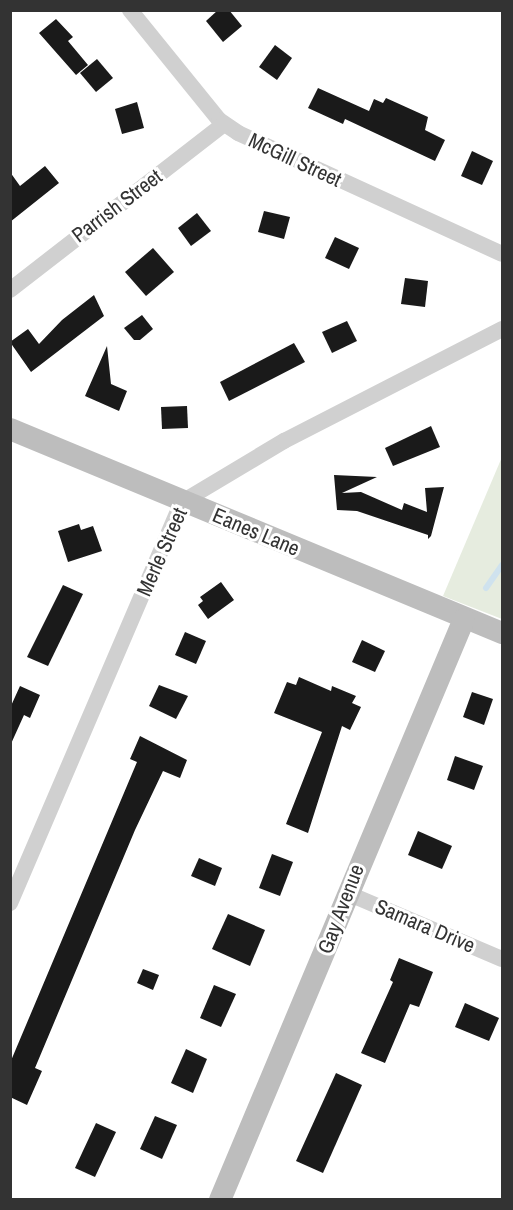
<!DOCTYPE html>
<style>
body{margin:0}
#map{position:relative;width:513px;height:1210px;overflow:hidden;background:#fff;font-family:"Archivo Narrow",sans-serif}
div>[style]{position:absolute}
[style*='--x']{left:calc(var(--x)*1px);top:calc(var(--y)*1px);width:calc(var(--w)*1px);rotate:calc(var(--a)*1deg)}
.green>*{inset:0;background:#e6ecdf}
.stream>*{height:6px;margin:-3px;padding:0 3px;transform-origin:3px;border-radius:3px;background:#cfe2ee}
.building>*{inset:0;background:#1a1a1a}
.street>*{height:16px;margin:-8px;padding:0 8px;transform-origin:8px;border-radius:8px;background:#d0d0d0}
.secondary>*{height:22px;margin:-11px;padding:0 11px;transform-origin:11px;border-radius:11px;background:#bdbdbd}
span{translate:-50% -50%;white-space:nowrap;text-align:center;line-height:1.15;-webkit-text-stroke:6px #fff;paint-order:stroke}
.street-label{font-size:21px;color:#333}
.frame{position:absolute;inset:0;border:12px solid #333;pointer-events:none}
</style>
<div id="map">
<div class="green">
<div style="clip-path:polygon(502px 457px,502px 619px,443px 596px)"></div>
</div>
<div class="stream">
<div style="--x:486;--y:588;--w:28;--a:-55"></div>
</div>
<div class="building">
<div style="clip-path:polygon(218px 10px,229px 10px,242px 26px,223px 42px,206px 21px)"></div>
<div style="clip-path:polygon(56px 19px,73px 37px,68px 41px,88px 65px,76px 75px,39px 33px)"></div>
<div style="clip-path:polygon(275px 45px,292px 58px,277px 80px,259px 67px)"></div>
<div style="clip-path:polygon(97px 59px,113px 78px,96px 92px,80px 73px)"></div>
<div style="clip-path:polygon(318px 88px,369px 111px,374px 99px,383px 103px,386px 98px,428px 117px,425px 130px,445px 140px,435px 161px,345px 119px,343px 124px,308px 108px)"></div>
<div style="clip-path:polygon(137px 102px,144px 128px,122px 134px,115px 109px)"></div>
<div style="clip-path:polygon(472px 151px,493px 161px,482px 185px,461px 176px)"></div>
<div style="clip-path:polygon(45px 166px,59px 183px,10px 222px,10px 172px,20px 186px)"></div>
<div style="clip-path:polygon(264px 211px,290px 217px,284px 239px,258px 232px)"></div>
<div style="clip-path:polygon(197px 213px,211px 231px,191px 246px,178px 228px)"></div>
<div style="clip-path:polygon(335px 237px,359px 248px,349px 269px,325px 258px)"></div>
<div style="clip-path:polygon(153px 248px,174px 272px,146px 296px,125px 272px)"></div>
<div style="clip-path:polygon(405px 278px,428px 281px,425px 307px,401px 304px)"></div>
<div style="clip-path:polygon(94px 295px,104px 316px,31px 372px,10px 342px,28px 329px,39px 344px,62px 320px)"></div>
<div style="clip-path:polygon(142px 315px,153px 329px,140px 340px,134px 340px,124px 328px)"></div>
<div style="clip-path:polygon(347px 321px,357px 341px,332px 353px,322px 332px)"></div>
<div style="clip-path:polygon(294px 343px,305px 362px,229px 401px,220px 382px)"></div>
<div style="clip-path:polygon(107px 346px,111px 384px,127px 391px,119px 411px,85px 396px)"></div>
<div style="clip-path:polygon(187px 406px,188px 428px,162px 429px,161px 407px)"></div>
<div style="clip-path:polygon(431px 426px,440px 447px,393px 466px,385px 448px)"></div>
<div style="clip-path:polygon(334px 475px,377px 477px,342px 493px,361px 492px,402px 510px,404px 503px,427px 512px,425px 488px,444px 487px,431px 536px,428px 539px,428px 535px,357px 511px,337px 510px)"></div>
<div style="clip-path:polygon(79px 524px,81px 530px,93px 526px,102px 551px,68px 562px,58px 531px)"></div>
<div style="clip-path:polygon(221px 582px,234px 600px,208px 619px,198px 605px,203px 601px,200px 597px)"></div>
<div style="clip-path:polygon(63px 585px,83px 594px,48px 666px,27px 657px)"></div>
<div style="clip-path:polygon(185px 632px,206px 641px,196px 664px,175px 655px)"></div>
<div style="clip-path:polygon(362px 640px,385px 651px,375px 672px,352px 662px)"></div>
<div style="clip-path:polygon(299px 677px,331px 691px,332px 686px,356px 696px,352px 703px,361px 707px,350px 730px,342px 726px,308px 833px,286px 824px,322px 732px,274px 713px,287px 682px,296px 685px)"></div>
<div style="clip-path:polygon(159px 685px,188px 696px,176px 719px,149px 706px)"></div>
<div style="clip-path:polygon(20px 686px,40px 695px,30px 718px,24px 715px,10px 746px,10px 708px)"></div>
<div style="clip-path:polygon(472px 692px,493px 699px,484px 725px,463px 717px)"></div>
<div style="clip-path:polygon(140px 736px,187px 760px,180px 778px,163px 771px,135px 830px,35px 1068px,42px 1071px,27px 1105px,10px 1097px,10px 1063px,137px 762px,130px 759px)"></div>
<div style="clip-path:polygon(455px 756px,483px 766px,474px 790px,447px 780px)"></div>
<div style="clip-path:polygon(418px 831px,452px 846px,442px 869px,408px 855px)"></div>
<div style="clip-path:polygon(272px 854px,293px 862px,280px 896px,259px 888px)"></div>
<div style="clip-path:polygon(199px 858px,222px 868px,215px 886px,191px 876px)"></div>
<div style="clip-path:polygon(228px 914px,265px 930px,250px 966px,212px 949px)"></div>
<div style="clip-path:polygon(399px 958px,433px 972px,419px 1007px,410px 1004px,385px 1063px,361px 1053px,393px 982px,390px 980px)"></div>
<div style="clip-path:polygon(143px 969px,159px 975px,153px 990px,137px 983px)"></div>
<div style="clip-path:polygon(214px 985px,236px 994px,221px 1027px,200px 1018px)"></div>
<div style="clip-path:polygon(465px 1003px,499px 1018px,489px 1041px,455px 1027px)"></div>
<div style="clip-path:polygon(186px 1049px,207px 1059px,193px 1093px,171px 1083px)"></div>
<div style="clip-path:polygon(336px 1073px,362px 1085px,323px 1173px,296px 1161px)"></div>
<div style="clip-path:polygon(155px 1116px,177px 1125px,162px 1159px,140px 1149px)"></div>
<div style="clip-path:polygon(96px 1123px,116px 1132px,95px 1177px,75px 1168px)"></div>
</div>
<div class="street">
<div style="--x:130;--y:10;--w:141;--a:51"></div>
<div style="--x:219;--y:120;--w:23;--a:34"></div>
<div style="--x:238;--y:133;--w:290;--a:24.6"></div>
<div style="--x:10;--y:290;--w:271;--a:-37.8"></div>
<div style="--x:347;--y:893;--w:168;--a:23.1"></div>
<div style="--x:10;--y:903;--w:436;--a:-66.8"></div>
<div style="--x:182;--y:502;--w:119;--a:-30.9"></div>
<div style="--x:284;--y:441;--w:245;--a:-27.2"></div>
</div>
<div class="secondary">
<div style="--x:10;--y:429;--w:533;--a:22.52"></div>
<div style="--x:220;--y:1200;--w:630;--a:-67.22"></div>
</div>
<div class="street-label">
<span style="left:295px;top:160px;rotate:25deg">McGill Street</span>
<span style="left:117px;top:206px;rotate:-37deg">Parrish Street</span>
<span style="left:256px;top:532px;rotate:23deg">Eanes Lane</span>
<span style="left:162px;top:552px;rotate:-66deg">Merle Street</span>
<span style="left:341px;top:909px;rotate:-69deg">Gay Avenue</span>
<span style="left:425px;top:926px;rotate:23deg">Samara Drive</span>
</div>
<div class="frame"></div>
</div>
